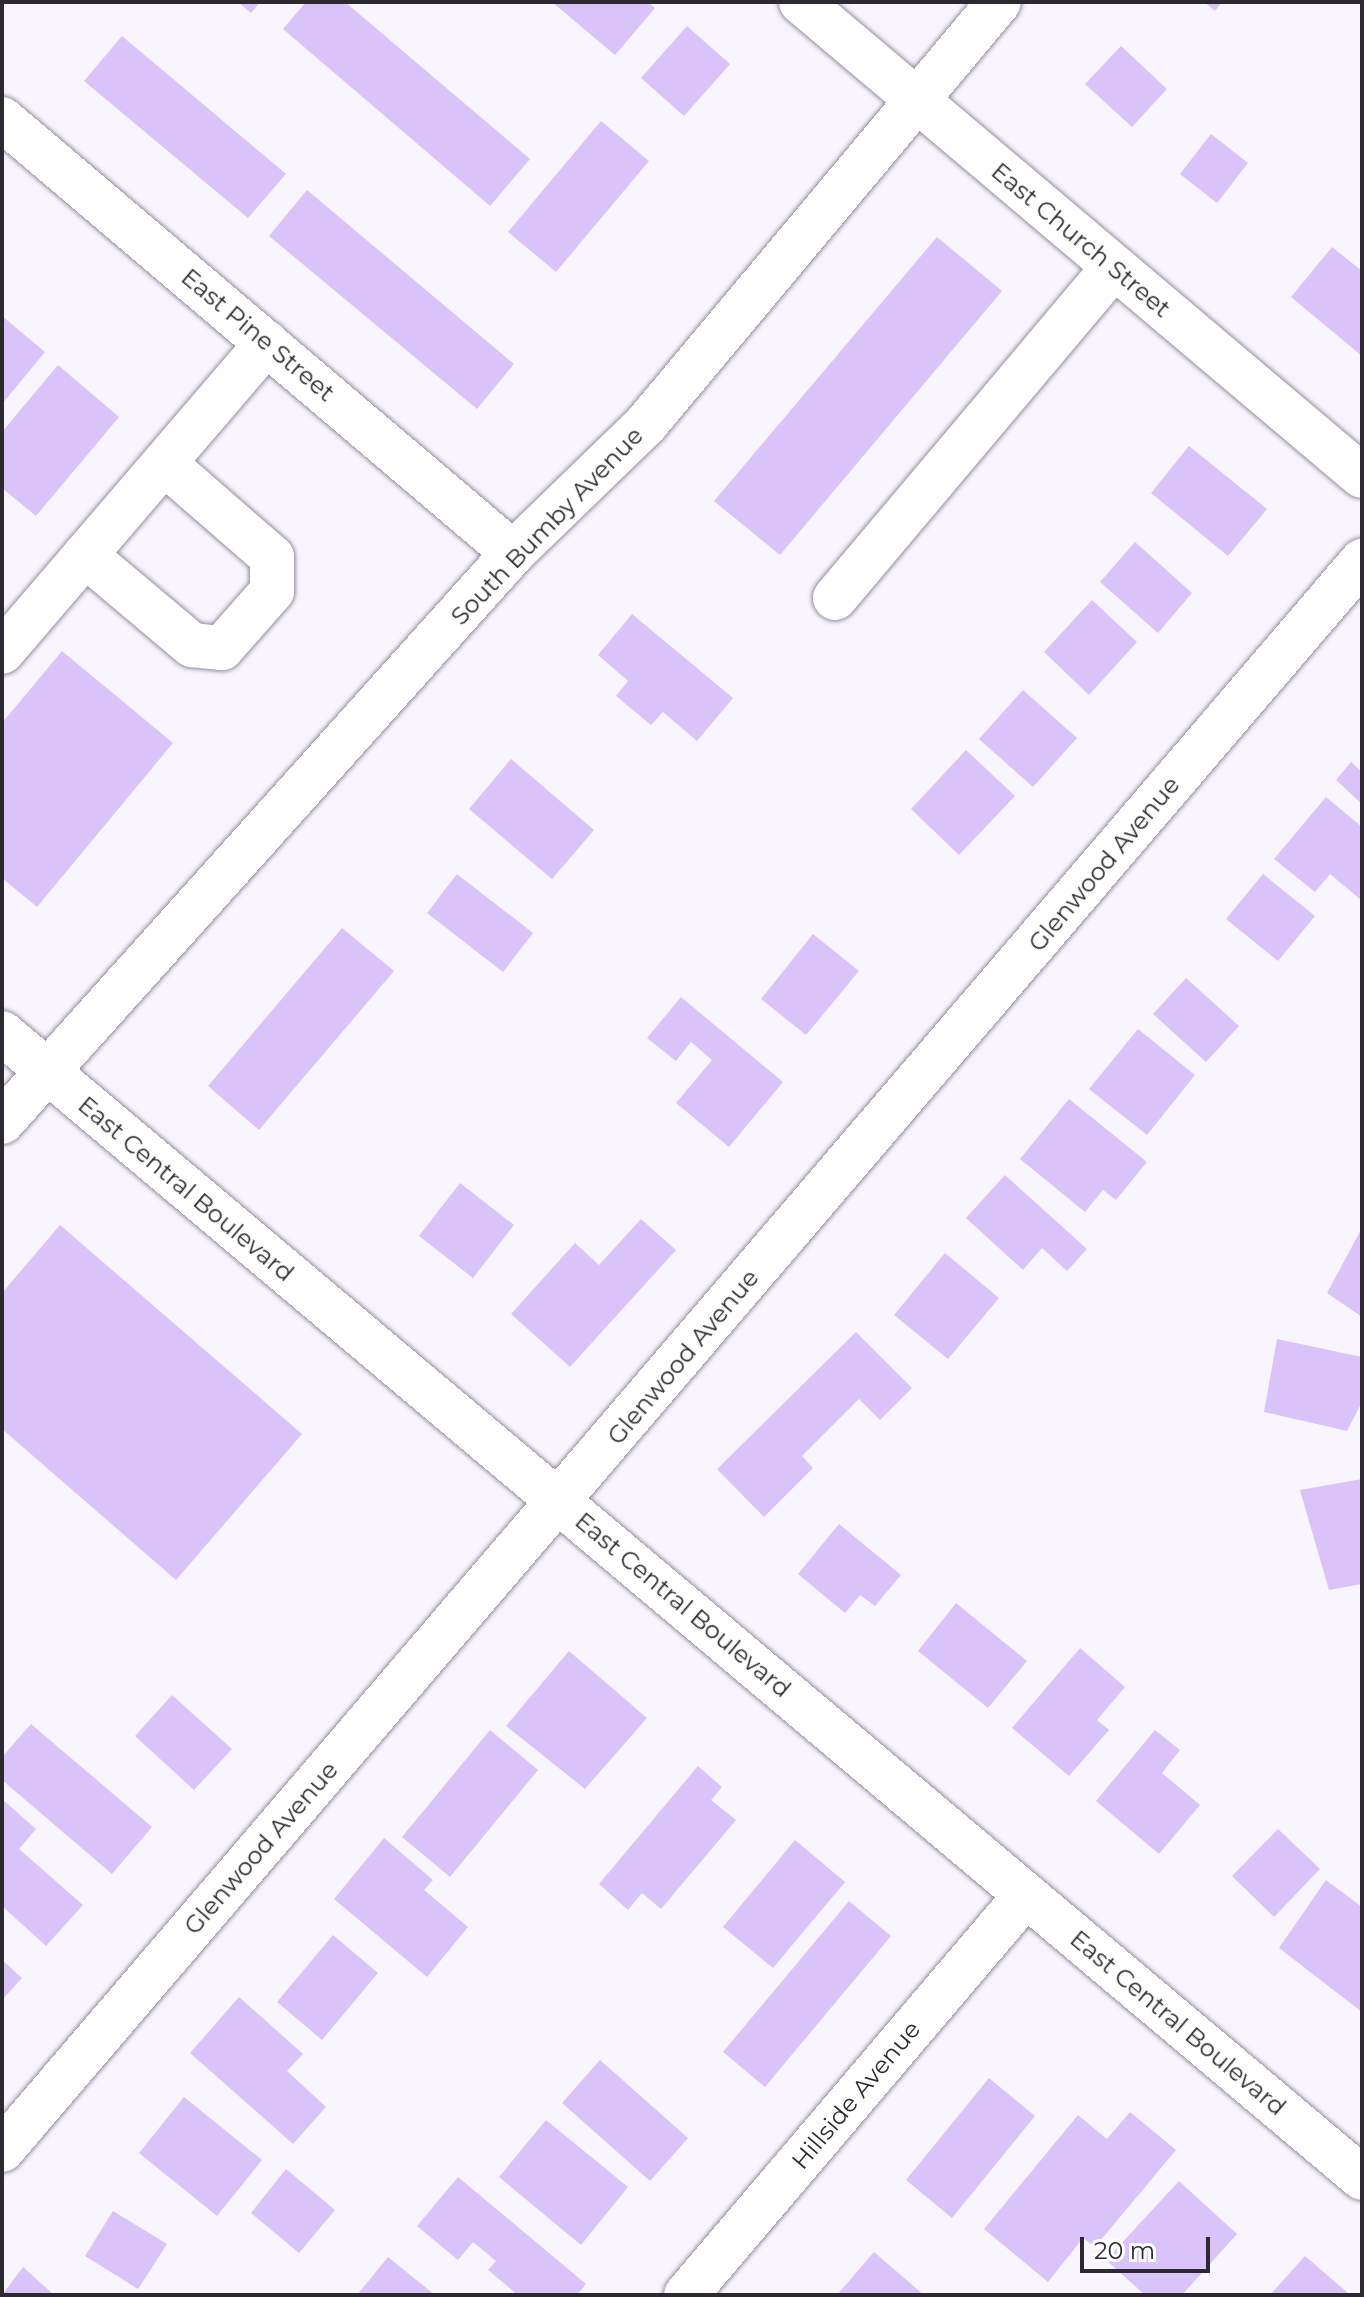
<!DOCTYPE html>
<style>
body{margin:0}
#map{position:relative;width:1364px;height:2297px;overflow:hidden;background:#f9f5ff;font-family:Montserrat,sans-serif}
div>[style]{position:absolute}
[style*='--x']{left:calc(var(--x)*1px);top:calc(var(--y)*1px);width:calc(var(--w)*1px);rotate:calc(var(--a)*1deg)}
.building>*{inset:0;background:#d9c3f8}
.roads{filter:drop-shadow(0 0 2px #948e9d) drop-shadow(0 0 2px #948e9d)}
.minor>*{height:44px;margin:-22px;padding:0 22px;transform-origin:22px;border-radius:22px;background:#fff}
span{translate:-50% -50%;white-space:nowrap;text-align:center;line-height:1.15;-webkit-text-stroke:8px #fff;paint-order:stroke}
.street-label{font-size:24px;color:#2c2a30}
.frame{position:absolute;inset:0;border:4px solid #2c2a30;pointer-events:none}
.scale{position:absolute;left:1080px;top:2237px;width:130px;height:36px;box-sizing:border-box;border:4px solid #2c2a30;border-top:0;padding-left:10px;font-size:24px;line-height:28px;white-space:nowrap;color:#2c2a30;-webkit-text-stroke:6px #fff;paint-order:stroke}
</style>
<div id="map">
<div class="building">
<div style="clip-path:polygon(238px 2px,260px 2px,251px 13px)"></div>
<div style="clip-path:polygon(306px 2px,345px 2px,530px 159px,490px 206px,283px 29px)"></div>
<div style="clip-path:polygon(552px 2px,648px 2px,655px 8px,615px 55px)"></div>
<div style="clip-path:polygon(1204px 2px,1222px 2px,1215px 11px)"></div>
<div style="clip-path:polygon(687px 26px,730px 64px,684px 116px,641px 78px)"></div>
<div style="clip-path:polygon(122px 36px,286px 174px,248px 218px,84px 81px)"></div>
<div style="clip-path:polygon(1121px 46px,1167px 89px,1132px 127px,1085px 84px)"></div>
<div style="clip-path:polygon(601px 121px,649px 161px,556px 272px,508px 232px)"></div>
<div style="clip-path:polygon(1211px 134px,1248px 163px,1217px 203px,1180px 174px)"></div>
<div style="clip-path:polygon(307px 190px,514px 364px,477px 409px,269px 236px)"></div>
<div style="clip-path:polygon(937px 237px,1002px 291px,780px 555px,714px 501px)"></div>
<div style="clip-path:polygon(1332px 247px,1362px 271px,1362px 356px,1291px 297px)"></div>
<div style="clip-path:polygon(2px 316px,45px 352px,2px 404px)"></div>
<div style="clip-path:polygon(58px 365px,119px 417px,36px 516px,2px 488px,2px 432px)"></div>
<div style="clip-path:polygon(1189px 446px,1267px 509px,1228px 556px,1151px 493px)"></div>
<div style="clip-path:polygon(1135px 542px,1192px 593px,1158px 633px,1100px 582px)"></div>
<div style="clip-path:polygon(1092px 600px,1137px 642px,1089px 695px,1044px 652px)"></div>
<div style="clip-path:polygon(632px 614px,733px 698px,697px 741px,663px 712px,651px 725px,616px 696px,628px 681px,598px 655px)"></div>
<div style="clip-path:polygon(62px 651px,173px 743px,37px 907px,2px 878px,2px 723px)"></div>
<div style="clip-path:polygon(1023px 690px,1077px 738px,1033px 787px,979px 739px)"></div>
<div style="clip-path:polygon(966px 750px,1015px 796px,959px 855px,911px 809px)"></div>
<div style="clip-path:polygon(511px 759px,594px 830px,552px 879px,469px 809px)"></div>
<div style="clip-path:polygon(1351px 762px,1362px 772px,1362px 804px,1336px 780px)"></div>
<div style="clip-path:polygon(1326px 797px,1362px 827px,1360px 899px,1330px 874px,1315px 892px,1274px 859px)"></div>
<div style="clip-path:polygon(457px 874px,533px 933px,503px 972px,427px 913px)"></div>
<div style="clip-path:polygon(1263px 874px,1315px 916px,1278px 961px,1226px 919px)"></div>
<div style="clip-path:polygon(342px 928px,394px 971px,259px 1130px,208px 1086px)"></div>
<div style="clip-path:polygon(813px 934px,859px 971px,806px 1035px,761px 999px)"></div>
<div style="clip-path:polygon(1186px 978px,1239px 1026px,1206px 1062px,1153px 1014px)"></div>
<div style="clip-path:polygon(681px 997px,783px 1082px,729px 1147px,676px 1103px,712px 1060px,691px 1042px,676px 1061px,647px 1038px)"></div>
<div style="clip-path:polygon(1138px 1029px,1195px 1075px,1147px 1135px,1089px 1089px)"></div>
<div style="clip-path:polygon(1069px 1099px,1147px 1162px,1116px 1200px,1103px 1190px,1085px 1212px,1020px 1159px)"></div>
<div style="clip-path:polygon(1005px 1175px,1087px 1249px,1067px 1271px,1042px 1248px,1023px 1270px,966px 1218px)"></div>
<div style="clip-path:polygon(460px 1183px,514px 1225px,473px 1278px,419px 1236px)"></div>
<div style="clip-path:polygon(641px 1219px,676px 1250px,570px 1367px,511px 1314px,575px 1243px,599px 1265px)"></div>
<div style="clip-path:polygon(60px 1225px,302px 1434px,176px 1580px,2px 1429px,2px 1293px)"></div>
<div style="clip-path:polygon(1362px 1228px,1362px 1317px,1327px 1293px)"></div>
<div style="clip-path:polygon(945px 1253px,999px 1298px,948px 1359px,894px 1315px)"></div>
<div style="clip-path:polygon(856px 1332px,912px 1388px,880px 1420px,859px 1399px,802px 1456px,813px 1468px,764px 1517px,717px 1469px)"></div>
<div style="clip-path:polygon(1277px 1339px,1362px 1357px,1362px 1402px,1347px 1431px,1264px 1412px)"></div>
<div style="clip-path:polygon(1362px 1479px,1362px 1584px,1329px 1590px,1300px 1490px)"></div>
<div style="clip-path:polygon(839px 1524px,901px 1575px,875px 1606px,860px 1595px,845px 1613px,798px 1574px)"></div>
<div style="clip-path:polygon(956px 1603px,1027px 1661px,988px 1708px,918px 1651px)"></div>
<div style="clip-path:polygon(1080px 1648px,1125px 1687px,1097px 1720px,1109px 1730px,1069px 1776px,1012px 1728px)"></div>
<div style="clip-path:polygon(569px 1651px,647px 1718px,585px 1789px,506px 1726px)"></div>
<div style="clip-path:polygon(172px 1695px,232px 1749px,194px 1790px,135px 1736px)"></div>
<div style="clip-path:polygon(31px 1724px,152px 1827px,112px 1874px,2px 1780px,2px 1757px)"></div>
<div style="clip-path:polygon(490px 1730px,538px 1770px,450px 1877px,402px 1837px)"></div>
<div style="clip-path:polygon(1155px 1730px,1180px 1750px,1162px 1773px,1200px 1805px,1159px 1854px,1096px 1801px)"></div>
<div style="clip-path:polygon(698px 1766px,722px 1787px,711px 1800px,736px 1820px,661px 1909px,642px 1893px,628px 1910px,599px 1884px)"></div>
<div style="clip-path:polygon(2px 1799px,36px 1829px,19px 1849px,83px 1905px,46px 1946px,2px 1906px)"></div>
<div style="clip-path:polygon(1278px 1829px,1320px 1869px,1274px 1917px,1232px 1876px)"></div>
<div style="clip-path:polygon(384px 1838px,433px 1880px,424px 1890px,468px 1927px,427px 1977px,334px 1899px)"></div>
<div style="clip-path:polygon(795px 1840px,845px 1882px,773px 1968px,723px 1927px)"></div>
<div style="clip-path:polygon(1326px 1880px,1362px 1907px,1362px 2012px,1279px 1948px)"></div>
<div style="clip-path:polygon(849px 1901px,891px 1936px,765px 2087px,723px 2052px)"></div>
<div style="clip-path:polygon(333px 1935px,378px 1973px,322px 2040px,277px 2002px)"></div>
<div style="clip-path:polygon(2px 1960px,22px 1978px,2px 2000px)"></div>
<div style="clip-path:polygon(239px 1997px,303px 2054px,287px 2071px,326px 2107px,293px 2144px,190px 2053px)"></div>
<div style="clip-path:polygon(600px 2060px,688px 2138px,650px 2181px,562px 2103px)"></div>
<div style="clip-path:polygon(989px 2078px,1035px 2116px,952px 2218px,906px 2180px)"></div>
<div style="clip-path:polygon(184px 2097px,262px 2160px,217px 2216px,139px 2153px)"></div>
<div style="clip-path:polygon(1130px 2112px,1176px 2150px,1095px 2247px,1083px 2238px,1048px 2282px,984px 2229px,1078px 2115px,1107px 2139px)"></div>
<div style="clip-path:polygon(546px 2120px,628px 2187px,581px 2245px,499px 2177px)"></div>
<div style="clip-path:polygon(286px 2169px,335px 2210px,299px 2253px,251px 2213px)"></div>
<div style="clip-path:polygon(458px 2177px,586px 2284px,577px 2295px,518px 2295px,488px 2270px,496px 2261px,473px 2242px,458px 2260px,417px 2226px)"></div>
<div style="clip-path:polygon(1179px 2181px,1237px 2234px,1182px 2295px,1145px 2295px,1106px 2260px)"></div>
<div style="clip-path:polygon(113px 2211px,167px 2244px,138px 2289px,85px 2256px)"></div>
<div style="clip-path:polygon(874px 2252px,924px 2295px,837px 2295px)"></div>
<div style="clip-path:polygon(1305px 2256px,1348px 2293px,1347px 2295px,1270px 2295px)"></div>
<div style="clip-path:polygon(388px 2257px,435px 2295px,357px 2295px)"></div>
<div style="clip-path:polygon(23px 2267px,54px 2295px,2px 2295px)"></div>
</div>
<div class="roads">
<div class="minor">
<div style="--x:801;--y:2;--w:734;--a:40.2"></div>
<div style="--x:2;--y:119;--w:670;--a:40.34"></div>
<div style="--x:85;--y:555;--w:140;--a:40.1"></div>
<div style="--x:192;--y:645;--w:30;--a:6"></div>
<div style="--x:222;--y:648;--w:76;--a:-48.7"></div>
<div style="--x:272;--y:591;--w:34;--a:-90"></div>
<div style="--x:272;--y:557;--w:143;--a:-139"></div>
<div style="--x:835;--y:598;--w:433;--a:-49.9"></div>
<div style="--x:2;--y:652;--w:407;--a:-49.4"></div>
<div style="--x:2;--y:1033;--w:1778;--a:40.09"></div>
<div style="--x:2;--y:1122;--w:765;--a:-48.07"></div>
<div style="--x:513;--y:553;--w:185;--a:-44.1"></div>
<div style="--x:646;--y:424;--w:550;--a:-50.09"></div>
<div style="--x:2;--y:2150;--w:2092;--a:-49.44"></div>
<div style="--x:686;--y:2295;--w:525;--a:-49.64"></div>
</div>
</div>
<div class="street-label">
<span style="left:1081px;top:240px;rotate:40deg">East Church Street</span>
<span style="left:258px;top:335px;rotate:40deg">East Pine Street</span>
<span style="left:547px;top:526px;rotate:-46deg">South Bumby Avenue</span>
<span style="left:1104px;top:864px;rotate:-50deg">Glenwood Avenue</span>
<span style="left:186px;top:1189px;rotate:40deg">East Central Boulevard</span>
<span style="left:683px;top:1357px;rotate:-50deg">Glenwood Avenue</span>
<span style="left:683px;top:1605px;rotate:40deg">East Central Boulevard</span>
<span style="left:261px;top:1848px;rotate:-49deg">Glenwood Avenue</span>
<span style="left:1178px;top:2023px;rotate:40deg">East Central Boulevard</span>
<span style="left:856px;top:2095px;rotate:-50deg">Hillside Avenue</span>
</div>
<div class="frame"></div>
<div class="scale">20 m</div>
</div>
